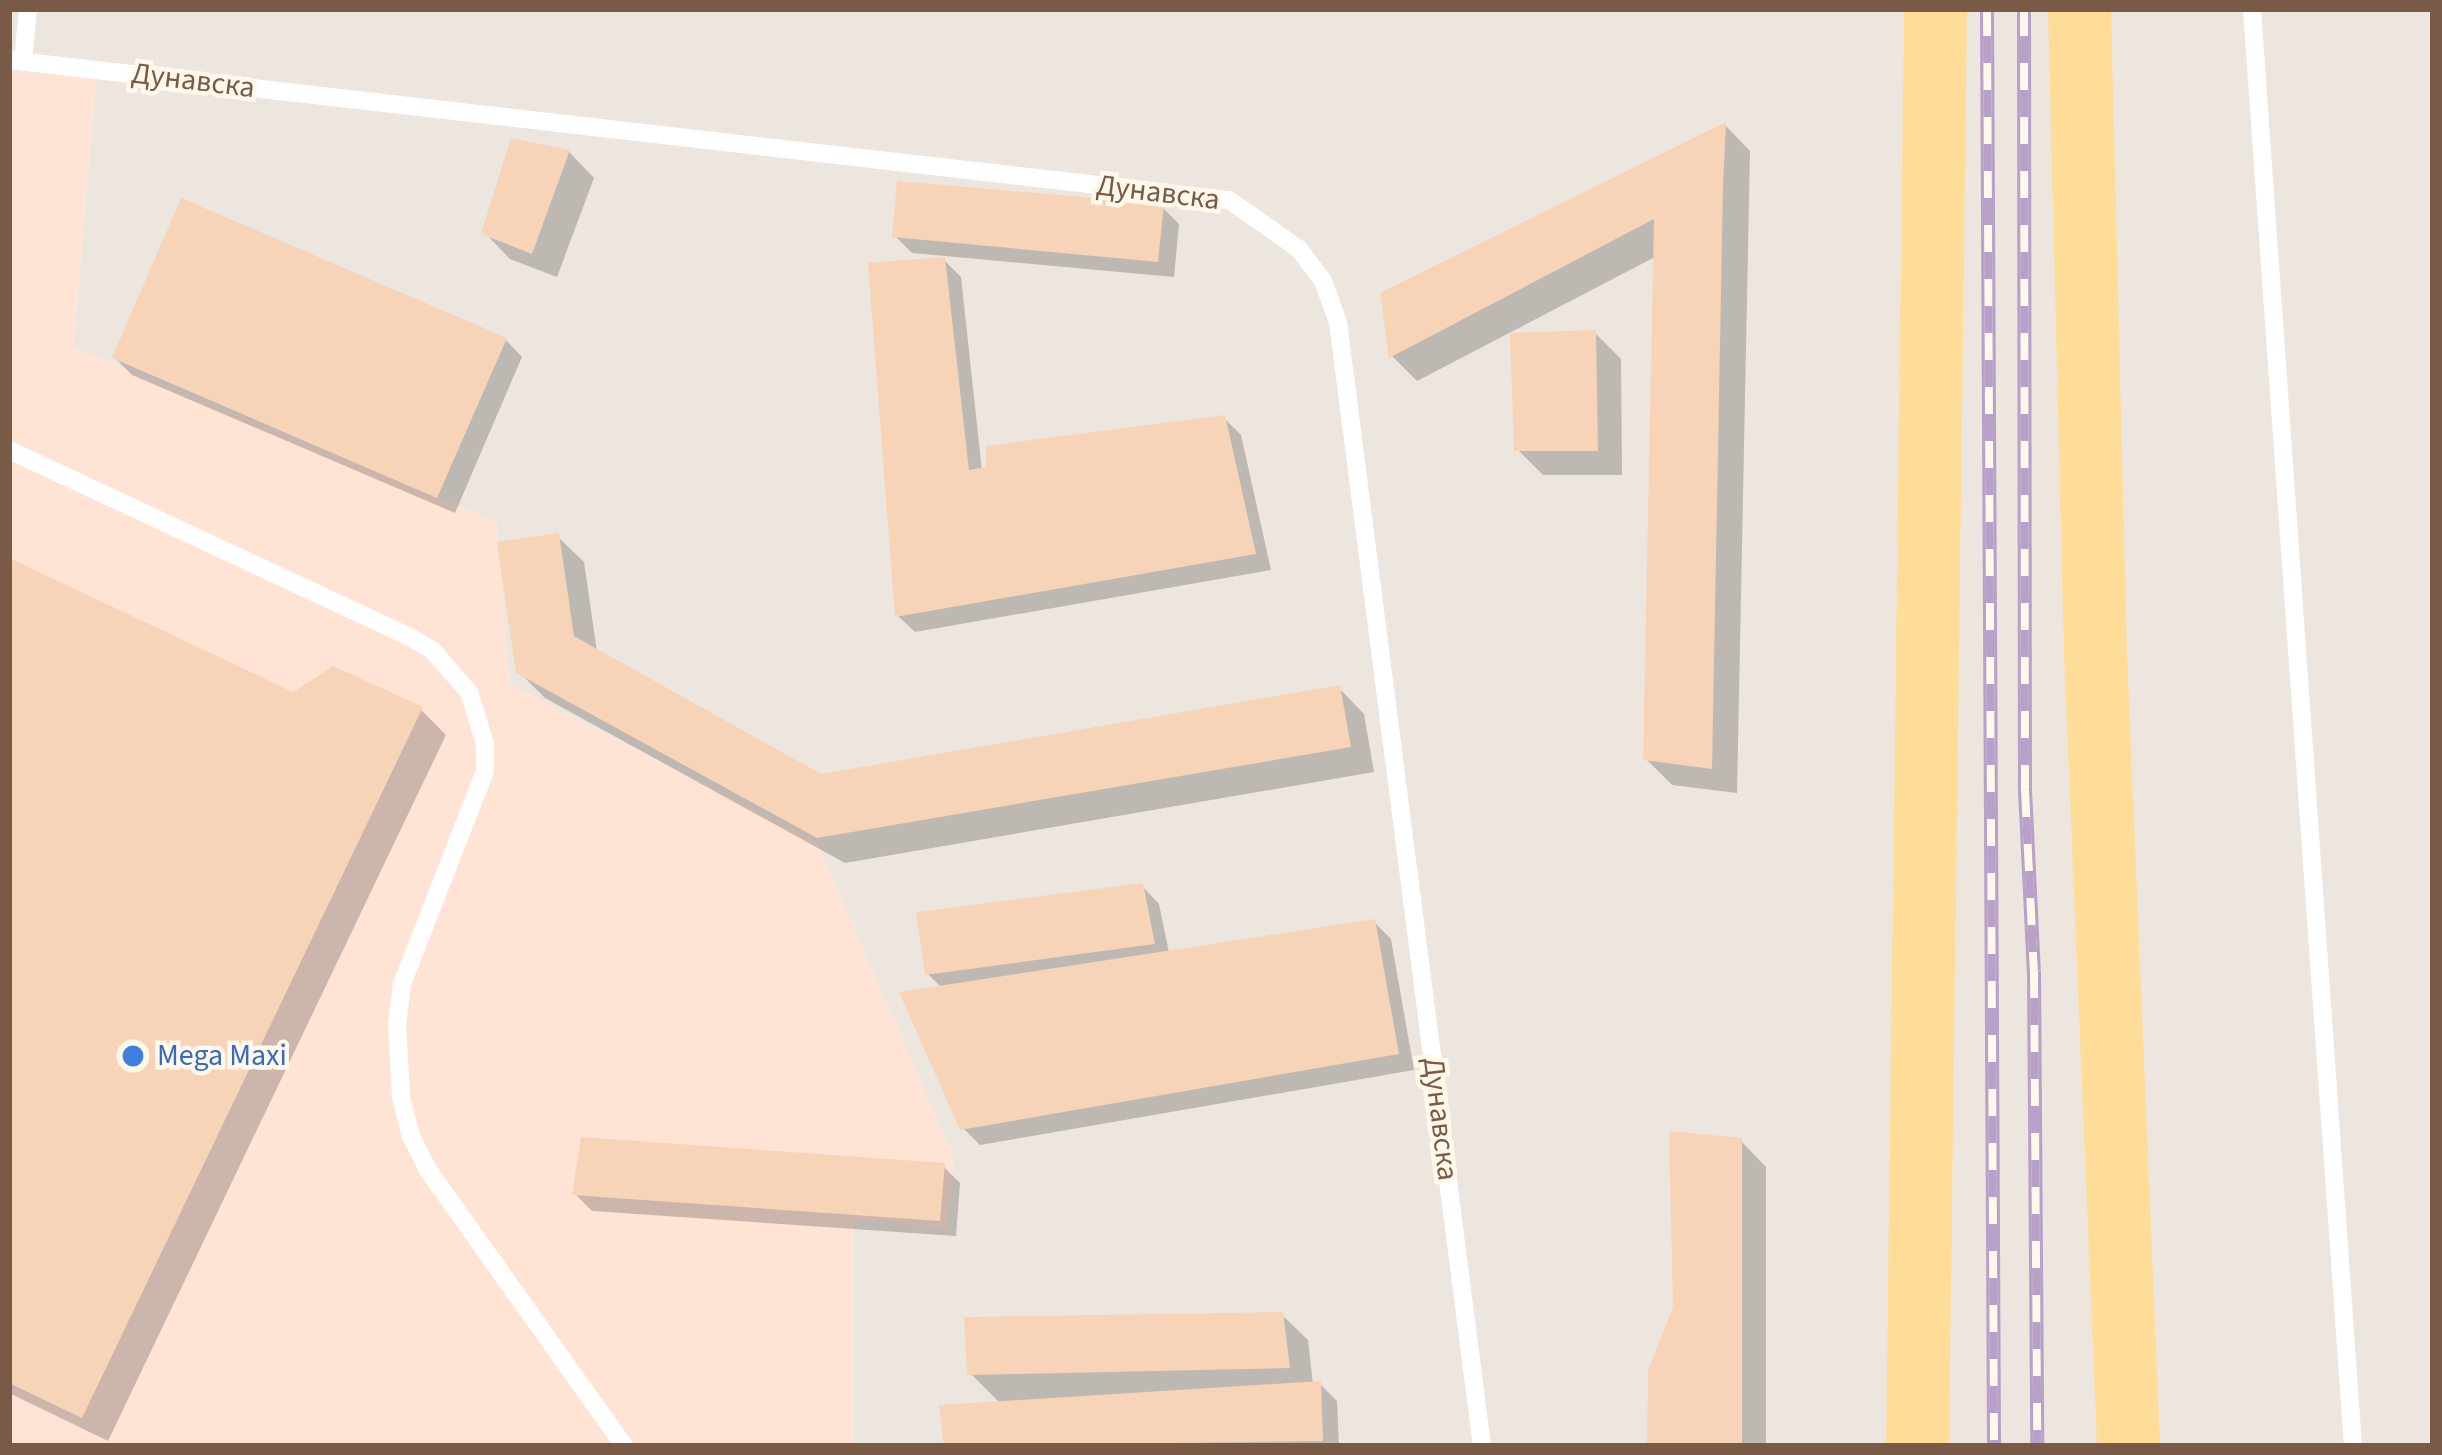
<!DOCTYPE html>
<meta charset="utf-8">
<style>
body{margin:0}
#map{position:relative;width:2442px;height:1455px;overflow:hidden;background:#fef5e3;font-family:"Source Sans 3",sans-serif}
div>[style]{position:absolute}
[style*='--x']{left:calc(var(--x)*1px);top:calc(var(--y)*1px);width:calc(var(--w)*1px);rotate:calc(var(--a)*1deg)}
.commercial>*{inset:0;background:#ffe4d6}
.industrial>*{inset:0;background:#ede6de}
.shadow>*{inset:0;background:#0003}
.building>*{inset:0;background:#f7d3b8}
.service>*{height:18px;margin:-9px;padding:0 9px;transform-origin:9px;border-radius:9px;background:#fff}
.primary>*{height:63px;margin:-31.5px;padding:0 31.5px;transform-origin:31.5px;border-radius:31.5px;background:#fd9}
.rail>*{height:14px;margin-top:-7px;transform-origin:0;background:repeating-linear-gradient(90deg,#fff8eb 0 27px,#b8a0c9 0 54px);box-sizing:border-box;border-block:3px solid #b8a0c9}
.dots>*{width:33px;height:33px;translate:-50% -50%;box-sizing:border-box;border:6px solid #fff8eb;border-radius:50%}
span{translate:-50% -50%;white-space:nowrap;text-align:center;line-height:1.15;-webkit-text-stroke:9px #fff8eb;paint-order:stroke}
.street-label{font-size:30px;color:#795a46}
.shop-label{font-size:30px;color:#366cbe}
.left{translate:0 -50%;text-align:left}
.frame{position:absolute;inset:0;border:12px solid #795a46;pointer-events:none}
</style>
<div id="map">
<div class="commercial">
<div style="clip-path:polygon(9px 70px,96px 78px,73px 347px,497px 522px,509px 684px,816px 841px,953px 1156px,948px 1228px,854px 1220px,854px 1446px,9px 1446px)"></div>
</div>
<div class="industrial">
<div style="clip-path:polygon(9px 9px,2433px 9px,2433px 1446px,854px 1446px,854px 1219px,948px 1228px,953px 1156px,816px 841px,509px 684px,497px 522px,73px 347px,96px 79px,9px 70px)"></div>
</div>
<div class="shadow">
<div style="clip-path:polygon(1726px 126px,1750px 151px,1737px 793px,1672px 785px,1646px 759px,1657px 256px,1417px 381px,1392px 356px,1384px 295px)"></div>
<div style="clip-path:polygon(569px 152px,594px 178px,557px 277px,510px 259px,485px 233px)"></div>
<div style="clip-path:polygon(1162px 207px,1179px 224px,1174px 277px,912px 253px,895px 236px)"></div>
<div style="clip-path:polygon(944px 260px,961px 277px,982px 471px,1224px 418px,1241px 435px,1271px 570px,915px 632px,898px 616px)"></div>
<div style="clip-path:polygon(1595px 333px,1621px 359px,1622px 475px,1543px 475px,1517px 449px)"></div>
<div style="clip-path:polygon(506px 340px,522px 357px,455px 513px,132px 375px,115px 358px)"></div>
<div style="clip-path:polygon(558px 537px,584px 562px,597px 652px,820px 777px,1339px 688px,1364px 714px,1374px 772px,845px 863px,545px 698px,519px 672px)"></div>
<div style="clip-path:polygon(9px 561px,293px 696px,421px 710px,446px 735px,108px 1441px,9px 1393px)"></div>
<div style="clip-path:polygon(1142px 886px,1159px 904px,1169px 953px,1374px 922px,1391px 939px,1414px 1070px,980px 1145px,963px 1128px,942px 988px,928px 974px)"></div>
<div style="clip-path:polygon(1741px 1141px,1766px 1167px,1766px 1446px,1650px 1446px)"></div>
<div style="clip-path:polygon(943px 1166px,960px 1183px,956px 1236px,592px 1211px,575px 1194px)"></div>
<div style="clip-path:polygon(1282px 1315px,1308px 1340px,1313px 1385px,1320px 1384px,1337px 1401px,1339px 1446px,947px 1446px,943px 1408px,1001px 1404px,970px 1373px)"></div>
</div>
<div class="building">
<div style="clip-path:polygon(1726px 122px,1723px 186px,1712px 769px,1643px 760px,1654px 219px,1389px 358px,1380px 293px)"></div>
<div style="clip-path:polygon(511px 138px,570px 150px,532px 254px,481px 234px)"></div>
<div style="clip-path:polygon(897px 181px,1164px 204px,1158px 262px,892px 237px)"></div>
<div style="clip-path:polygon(181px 198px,507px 338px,437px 498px,112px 358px)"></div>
<div style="clip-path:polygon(945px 257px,969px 470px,986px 467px,986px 446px,1225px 415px,1256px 554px,895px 617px,868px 263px)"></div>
<div style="clip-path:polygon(1596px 330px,1598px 451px,1514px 451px,1510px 333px)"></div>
<div style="clip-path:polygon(559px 533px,574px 636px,821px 774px,1340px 685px,1351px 747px,817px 838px,516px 673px,497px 542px)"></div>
<div style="clip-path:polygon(9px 558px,293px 692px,333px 666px,423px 707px,82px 1418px,9px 1383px)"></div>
<div style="clip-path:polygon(1143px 883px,1155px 944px,925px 975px,916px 912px)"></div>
<div style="clip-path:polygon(1375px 919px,1399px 1054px,960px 1130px,899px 992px)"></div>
<div style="clip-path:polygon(1669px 1131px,1742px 1138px,1742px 1446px,1647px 1446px,1648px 1371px,1673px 1307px)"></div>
<div style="clip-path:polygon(581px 1137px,945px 1163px,940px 1221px,572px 1195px)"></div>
<div style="clip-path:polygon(1283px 1312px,1290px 1368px,967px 1375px,964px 1317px)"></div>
<div style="clip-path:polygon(1321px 1381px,1323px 1441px,944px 1446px,939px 1405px)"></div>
</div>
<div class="service">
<div style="--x:2252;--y:9;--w:1441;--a:85.98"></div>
<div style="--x:9;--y:60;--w:1228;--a:6.55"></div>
<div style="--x:1229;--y:200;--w:85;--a:35"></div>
<div style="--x:1299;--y:249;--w:40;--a:53"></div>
<div style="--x:1323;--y:281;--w:44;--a:69.9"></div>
<div style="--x:1338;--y:322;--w:1133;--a:82.7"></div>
<div style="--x:23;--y:61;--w:52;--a:-84.5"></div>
<div style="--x:9;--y:450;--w:442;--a:25"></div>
<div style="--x:410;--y:637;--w:27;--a:31"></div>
<div style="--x:433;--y:651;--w:55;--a:48.7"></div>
<div style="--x:469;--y:692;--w:54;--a:72.9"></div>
<div style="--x:485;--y:744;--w:27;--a:90"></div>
<div style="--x:485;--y:771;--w:229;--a:111.3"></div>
<div style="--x:402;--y:984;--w:38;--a:97"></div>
<div style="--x:397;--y:1022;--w:75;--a:86.9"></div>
<div style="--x:401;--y:1097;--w:38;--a:76"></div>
<div style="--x:410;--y:1134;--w:40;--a:63.4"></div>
<div style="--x:428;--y:1170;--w:339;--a:54.6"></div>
</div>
<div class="primary">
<div style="--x:2079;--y:9;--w:645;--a:88.58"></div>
<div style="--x:2095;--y:654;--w:793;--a:87.61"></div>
<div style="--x:1917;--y:1446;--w:1437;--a:-89.28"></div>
</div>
<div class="rail">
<div style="--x:1987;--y:9;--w:1437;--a:89.72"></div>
<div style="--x:2024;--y:9;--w:781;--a:89.93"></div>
<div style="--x:2025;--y:790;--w:181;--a:87.2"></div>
<div style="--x:2034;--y:971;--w:475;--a:89.6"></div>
</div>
<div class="dots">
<div style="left:133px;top:1056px;background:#3f7fe0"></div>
</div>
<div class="street-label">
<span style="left:193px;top:81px;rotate:7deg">Дунавска</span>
<span style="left:1158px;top:193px;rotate:7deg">Дунавска</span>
<span style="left:1440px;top:1119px;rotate:83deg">Дунавска</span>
</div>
<div class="shop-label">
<span class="left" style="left:157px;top:1056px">Mega Maxi</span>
</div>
<div class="frame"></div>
</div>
